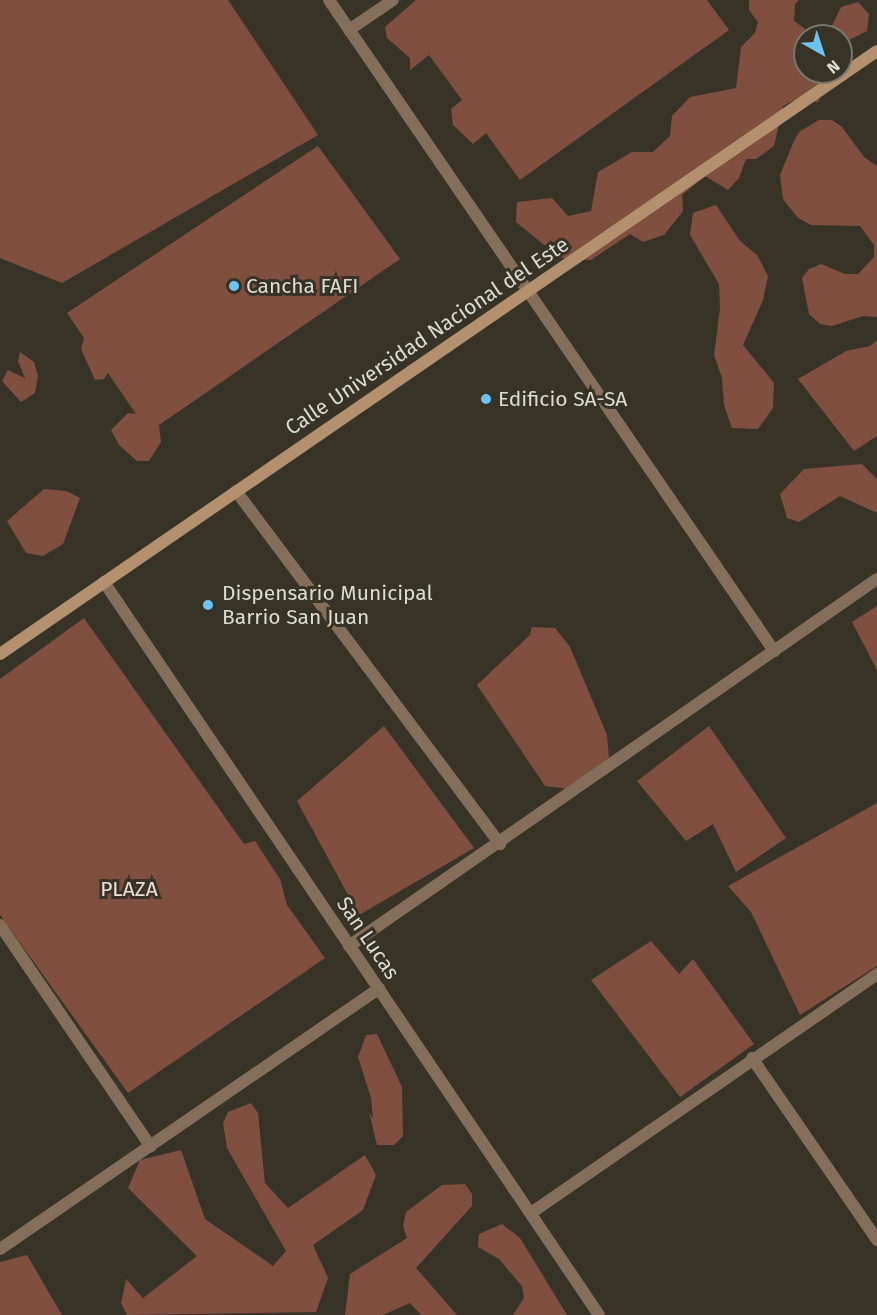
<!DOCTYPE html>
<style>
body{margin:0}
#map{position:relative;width:877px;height:1315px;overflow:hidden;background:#373427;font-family:"Fira Sans",sans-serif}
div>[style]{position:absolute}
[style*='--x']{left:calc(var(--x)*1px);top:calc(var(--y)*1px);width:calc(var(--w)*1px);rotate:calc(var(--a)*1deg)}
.green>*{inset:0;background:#814f40}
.street>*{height:12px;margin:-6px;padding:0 6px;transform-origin:6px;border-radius:6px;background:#866f5a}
.secondary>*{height:12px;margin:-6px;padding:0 6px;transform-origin:6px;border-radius:6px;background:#b4906f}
.dots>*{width:16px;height:16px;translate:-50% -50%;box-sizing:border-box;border:3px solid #373427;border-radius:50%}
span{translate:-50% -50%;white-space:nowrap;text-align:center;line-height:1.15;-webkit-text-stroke:6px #373427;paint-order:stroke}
.poi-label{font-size:21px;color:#dddbd3}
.left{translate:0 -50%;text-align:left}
.street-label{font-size:21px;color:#dddbd3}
.park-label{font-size:21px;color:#f2ddd7}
.north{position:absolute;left:793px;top:24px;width:60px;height:60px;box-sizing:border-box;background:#373427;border:2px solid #79776c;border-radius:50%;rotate:141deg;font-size:16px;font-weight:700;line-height:24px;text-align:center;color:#dddbd3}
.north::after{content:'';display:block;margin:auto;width:21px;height:27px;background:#6dc2f3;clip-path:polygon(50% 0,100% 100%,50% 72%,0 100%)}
</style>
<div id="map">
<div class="green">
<div style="clip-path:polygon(0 0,228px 0,318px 135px,62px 283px,0 258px)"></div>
<div style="clip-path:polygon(416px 0,707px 0,729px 30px,520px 180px,486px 133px,473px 144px,453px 125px,451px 109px,462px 100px,429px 55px,410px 70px,410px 58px,387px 38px,385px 27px)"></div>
<div style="clip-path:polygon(749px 0,799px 0,795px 4px,794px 21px,815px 36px,805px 36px,805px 72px,832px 72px,818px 102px,793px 101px,783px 106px,774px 146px,756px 159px,746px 159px,739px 178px,728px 190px,705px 176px,682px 195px,683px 211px,664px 235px,643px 242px,630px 234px,591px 260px,560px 258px,516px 222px,517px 202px,552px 198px,568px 216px,591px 211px,598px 172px,632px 152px,653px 152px,670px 136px,672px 116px,690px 97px,736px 88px,741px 47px,755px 33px,758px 22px,749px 10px)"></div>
<div style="clip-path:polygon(858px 2px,869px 14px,867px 31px,841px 44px,841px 36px,827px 36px,841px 7px)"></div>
<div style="clip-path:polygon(819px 120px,832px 120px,842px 127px,864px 157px,877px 166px,877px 317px,863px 316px,832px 326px,820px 324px,809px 314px,802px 278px,809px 269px,821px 264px,845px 274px,858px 274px,874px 257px,874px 245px,860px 226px,811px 225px,798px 218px,783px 199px,780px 175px,793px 143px,799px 132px)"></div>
<div style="clip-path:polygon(318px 146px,400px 259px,159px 425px,161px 442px,149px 461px,137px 461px,119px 445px,111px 430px,128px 413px,136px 414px,108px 373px,104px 379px,95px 380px,81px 349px,84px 338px,67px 313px)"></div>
<div style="clip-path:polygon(716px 205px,740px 241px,757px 255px,768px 276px,763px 300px,743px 345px,774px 383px,773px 408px,758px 429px,732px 428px,724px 405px,722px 378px,714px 355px,720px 308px,719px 284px,690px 235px,693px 213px)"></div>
<div style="clip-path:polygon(877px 340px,877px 436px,854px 451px,798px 379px,846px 351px,870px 346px)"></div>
<div style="clip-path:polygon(20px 352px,34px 362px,38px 376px,35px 393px,21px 402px,2px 381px,8px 370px,25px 378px,18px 361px)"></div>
<div style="clip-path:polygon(862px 464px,877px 479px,877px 513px,840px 496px,799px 522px,787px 518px,780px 494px,804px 469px)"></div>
<div style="clip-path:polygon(44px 489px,66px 491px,80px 498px,63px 544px,43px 556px,26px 553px,7px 521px)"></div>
<div style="clip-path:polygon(877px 606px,877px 670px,852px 622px)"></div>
<div style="clip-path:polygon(84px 618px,244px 844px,255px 841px,280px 879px,287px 905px,325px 958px,128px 1093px,0 915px,0 679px)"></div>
<div style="clip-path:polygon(532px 627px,555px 628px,570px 647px,607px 735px,609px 758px,570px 789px,545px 786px,477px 685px,530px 635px)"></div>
<div style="clip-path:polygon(384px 726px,474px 848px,359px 915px,297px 801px)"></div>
<div style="clip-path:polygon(709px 726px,786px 838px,736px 872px,713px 824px,686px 841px,637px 781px)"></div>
<div style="clip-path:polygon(877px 803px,877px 966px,800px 1015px,751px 912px,728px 886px)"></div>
<div style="clip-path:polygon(651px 941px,679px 974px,693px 959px,754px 1044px,680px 1097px,591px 980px)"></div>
<div style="clip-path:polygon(377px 1034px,402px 1087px,403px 1136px,394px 1145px,377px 1145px,369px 1112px,373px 1119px,371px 1098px,358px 1057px,366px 1035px)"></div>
<div style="clip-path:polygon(251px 1103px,258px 1113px,265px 1183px,288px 1208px,365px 1155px,376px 1175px,363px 1210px,313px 1245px,328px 1278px,316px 1312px,127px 1315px,121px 1303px,126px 1279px,143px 1298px,197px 1256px,128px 1188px,140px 1160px,181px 1150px,205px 1219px,273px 1266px,286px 1251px,227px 1148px,223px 1123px,228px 1112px)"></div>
<div style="clip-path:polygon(465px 1184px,472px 1194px,472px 1206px,416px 1268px,457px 1315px,421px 1315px,410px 1303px,383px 1315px,345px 1315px,350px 1274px,407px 1238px,403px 1226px,406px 1212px,442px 1185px)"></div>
<div style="clip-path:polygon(502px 1224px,520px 1238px,567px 1315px,513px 1315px,524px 1298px,522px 1286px,499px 1259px,478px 1247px,479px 1234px)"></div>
<div style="clip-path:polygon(27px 1255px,62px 1315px,0 1315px,0 1262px)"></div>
</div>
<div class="street">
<div style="--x:329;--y:0;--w:789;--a:55.64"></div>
<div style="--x:349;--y:30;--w:53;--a:-34.3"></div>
<div style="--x:236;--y:491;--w:441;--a:53.2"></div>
<div style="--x:104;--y:582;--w:884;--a:55.97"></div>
<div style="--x:0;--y:925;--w:268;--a:55.8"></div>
<div style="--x:349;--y:946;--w:643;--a:-34.8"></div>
<div style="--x:752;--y:1058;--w:221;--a:55.5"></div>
<div style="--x:531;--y:1213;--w:421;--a:-34.6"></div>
<div style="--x:0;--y:1249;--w:460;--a:-34.5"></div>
</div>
<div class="secondary">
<div style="--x:0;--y:654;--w:1064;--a:-34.51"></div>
</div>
<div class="dots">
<div style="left:234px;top:286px;background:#6dc2f3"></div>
<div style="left:486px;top:399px;background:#6dc2f3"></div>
<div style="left:208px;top:605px;background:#6dc2f3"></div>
</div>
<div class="poi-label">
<span class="left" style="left:246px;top:286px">Cancha FAFI</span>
<span class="left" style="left:498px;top:399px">Edificio SA-SA</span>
<span class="left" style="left:222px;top:605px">Dispensario Municipal<br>Barrio San Juan</span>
</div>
<div class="street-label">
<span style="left:427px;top:336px;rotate:-34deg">Calle Universidad Nacional del Este</span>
<span style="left:368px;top:938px;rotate:56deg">San Lucas</span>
</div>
<div class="park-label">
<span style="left:129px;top:889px">PLAZA</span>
</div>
<div class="north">N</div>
</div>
